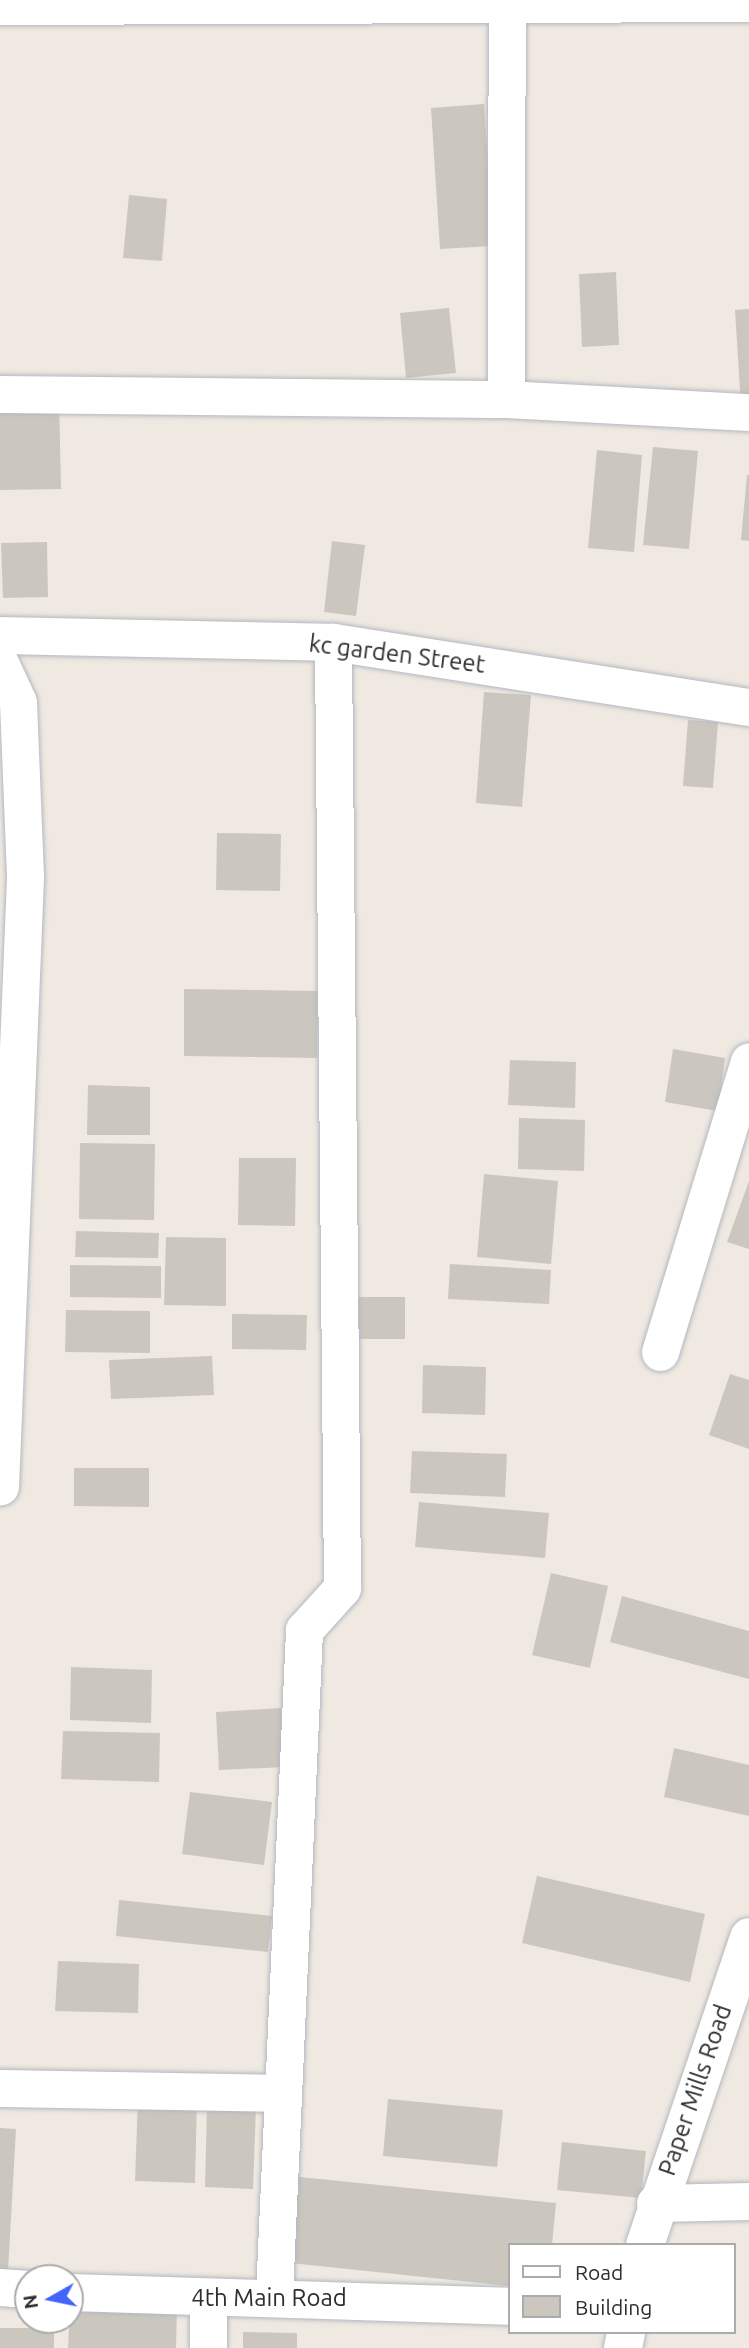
<!DOCTYPE html>
<style>
body{margin:0}
#map{position:relative;width:749px;height:2348px;overflow:hidden;background:#efe9e1;font-family:Ubuntu,sans-serif}
div>[style]{position:absolute}
[style*='--x']{left:calc(var(--x)*1px);top:calc(var(--y)*1px);width:calc(var(--w)*1px);rotate:calc(var(--a)*1deg)}
.building>*{inset:0;background:#cbc7bf}
.roads{filter:drop-shadow(0 0 2px #b4b7c1) drop-shadow(0 0 2px #b4b7c1)}
.street>*{height:37px;margin:-18.5px;padding:0 18.5px;transform-origin:18.5px;border-radius:18.5px;background:#fff}
.secondary>*{height:38px;margin:-19px;padding:0 19px;transform-origin:19px;border-radius:19px;background:#fff}
span{translate:-50% -50%;white-space:nowrap;text-align:center;line-height:1.15;-webkit-text-stroke:7px #fff;paint-order:stroke}
.street-label{font-size:24px;color:#2e2e2e}
.legend{position:absolute;left:508px;top:2243px;width:228px;height:91px;box-sizing:border-box;background:#fff;border:2px solid #ababab;margin:0;padding:9px 12px;list-style:none;font-size:21px;color:#2e2e2e}
.legend li{display:flex;align-items:center;gap:14px;height:35px}
.legend b{width:35px;border:2px solid #ababab}
.north{position:absolute;left:14px;top:2264px;width:70px;height:70px;box-sizing:border-box;background:#fff;border:2px solid #ababab;border-radius:50%;rotate:261deg;font-size:19px;font-weight:700;line-height:28px;text-align:center;color:#2e2e2e}
.north::after{content:'';display:block;margin:auto;width:24px;height:32px;background:#4264fb;clip-path:polygon(50% 0,100% 100%,50% 72%,0 100%)}
</style>
<div id="map">
<div class="building">
<div style="clip-path:polygon(484px 104px,493px 246px,440px 249px,431px 108px)"></div>
<div style="clip-path:polygon(129px 195px,167px 199px,162px 261px,123px 258px)"></div>
<div style="clip-path:polygon(616px 272px,619px 345px,582px 347px,579px 274px)"></div>
<div style="clip-path:polygon(449px 308px,456px 373px,406px 378px,400px 313px)"></div>
<div style="clip-path:polygon(749px 309px,749px 406px,741px 406px,735px 310px)"></div>
<div style="clip-path:polygon(59px 398px,61px 489px,0 490px,0 400px)"></div>
<div style="clip-path:polygon(653px 447px,698px 451px,689px 549px,643px 545px)"></div>
<div style="clip-path:polygon(597px 450px,642px 455px,634px 552px,588px 548px)"></div>
<div style="clip-path:polygon(747px 475px,749px 475px,749px 541px,741px 540px)"></div>
<div style="clip-path:polygon(332px 541px,365px 545px,356px 616px,324px 612px)"></div>
<div style="clip-path:polygon(47px 542px,48px 597px,3px 598px,1px 543px)"></div>
<div style="clip-path:polygon(484px 692px,531px 695px,522px 807px,476px 803px)"></div>
<div style="clip-path:polygon(688px 720px,718px 722px,713px 788px,683px 786px)"></div>
<div style="clip-path:polygon(217px 833px,281px 834px,280px 891px,216px 890px)"></div>
<div style="clip-path:polygon(184px 989px,318px 991px,317px 1058px,184px 1056px)"></div>
<div style="clip-path:polygon(673px 1049px,725px 1058px,718px 1111px,665px 1102px)"></div>
<div style="clip-path:polygon(510px 1060px,576px 1062px,575px 1108px,508px 1105px)"></div>
<div style="clip-path:polygon(88px 1085px,150px 1087px,150px 1135px,87px 1135px)"></div>
<div style="clip-path:polygon(519px 1118px,585px 1120px,584px 1171px,518px 1169px)"></div>
<div style="clip-path:polygon(80px 1143px,155px 1144px,154px 1220px,79px 1219px)"></div>
<div style="clip-path:polygon(239px 1158px,296px 1158px,295px 1226px,238px 1225px)"></div>
<div style="clip-path:polygon(484px 1174px,558px 1181px,551px 1264px,477px 1257px)"></div>
<div style="clip-path:polygon(749px 1181px,749px 1249px,727px 1242px)"></div>
<div style="clip-path:polygon(76px 1231px,159px 1233px,158px 1258px,75px 1257px)"></div>
<div style="clip-path:polygon(166px 1237px,226px 1238px,226px 1306px,164px 1305px)"></div>
<div style="clip-path:polygon(450px 1264px,551px 1270px,549px 1304px,448px 1299px)"></div>
<div style="clip-path:polygon(70px 1265px,161px 1266px,161px 1298px,70px 1297px)"></div>
<div style="clip-path:polygon(354px 1297px,405px 1297px,405px 1339px,355px 1339px)"></div>
<div style="clip-path:polygon(66px 1310px,150px 1311px,150px 1353px,65px 1352px)"></div>
<div style="clip-path:polygon(232px 1314px,307px 1315px,306px 1350px,232px 1349px)"></div>
<div style="clip-path:polygon(212px 1356px,214px 1395px,111px 1399px,109px 1360px)"></div>
<div style="clip-path:polygon(423px 1365px,486px 1367px,485px 1415px,422px 1413px)"></div>
<div style="clip-path:polygon(730px 1374px,749px 1380px,749px 1449px,709px 1435px)"></div>
<div style="clip-path:polygon(412px 1451px,507px 1454px,505px 1497px,410px 1493px)"></div>
<div style="clip-path:polygon(74px 1468px,149px 1468px,149px 1507px,74px 1506px)"></div>
<div style="clip-path:polygon(419px 1502px,549px 1513px,545px 1558px,415px 1547px)"></div>
<div style="clip-path:polygon(551px 1573px,608px 1586px,590px 1668px,532px 1655px)"></div>
<div style="clip-path:polygon(622px 1596px,749px 1631px,749px 1679px,610px 1642px)"></div>
<div style="clip-path:polygon(71px 1667px,152px 1670px,151px 1723px,70px 1720px)"></div>
<div style="clip-path:polygon(281px 1708px,285px 1767px,219px 1770px,216px 1712px)"></div>
<div style="clip-path:polygon(63px 1731px,160px 1733px,159px 1782px,61px 1779px)"></div>
<div style="clip-path:polygon(674px 1748px,749px 1765px,749px 1816px,664px 1797px)"></div>
<div style="clip-path:polygon(190px 1792px,272px 1802px,264px 1865px,182px 1854px)"></div>
<div style="clip-path:polygon(537px 1876px,705px 1914px,690px 1982px,522px 1943px)"></div>
<div style="clip-path:polygon(119px 1900px,272px 1916px,268px 1952px,116px 1936px)"></div>
<div style="clip-path:polygon(58px 1961px,139px 1964px,138px 2013px,55px 2011px)"></div>
<div style="clip-path:polygon(138px 2097px,197px 2099px,195px 2183px,135px 2181px)"></div>
<div style="clip-path:polygon(388px 2099px,503px 2110px,497px 2167px,383px 2156px)"></div>
<div style="clip-path:polygon(207px 2105px,256px 2107px,253px 2189px,205px 2187px)"></div>
<div style="clip-path:polygon(0 2128px,16px 2129px,8px 2271px,0 2270px)"></div>
<div style="clip-path:polygon(562px 2142px,646px 2151px,641px 2198px,557px 2190px)"></div>
<div style="clip-path:polygon(290px 2176px,556px 2203px,552px 2245px,509px 2245px,509px 2286px,281px 2262px)"></div>
<div style="clip-path:polygon(70px 2306px,177px 2306px,176px 2348px,68px 2348px)"></div>
<div style="clip-path:polygon(0 2328px,54px 2328px,54px 2348px,0 2348px)"></div>
<div style="clip-path:polygon(243px 2332px,297px 2333px,297px 2348px,243px 2348px)"></div>
</div>
<div class="roads">
<div class="street">
<div style="--x:0;--y:394;--w:506;--a:0.57"></div>
<div style="--x:506;--y:399;--w:243;--a:3.1"></div>
<div style="--x:506;--y:399;--w:399;--a:-89.9"></div>
<div style="--x:0;--y:635;--w:333;--a:1.2"></div>
<div style="--x:333;--y:642;--w:421;--a:8.9"></div>
<div style="--x:0;--y:663;--w:43;--a:65.2"></div>
<div style="--x:18;--y:702;--w:176;--a:87.7"></div>
<div style="--x:25;--y:878;--w:609;--a:92.35"></div>
<div style="--x:660;--y:1352;--w:304;--a:-73"></div>
<div style="--x:0;--y:2088;--w:283;--a:1"></div>
<div style="--x:655;--y:2203;--w:94;--a:-1.2"></div>
<div style="--x:0;--y:2287;--w:28;--a:4"></div>
<div style="--x:70;--y:2292;--w:439;--a:1.8"></div>
<div style="--x:274;--y:2294;--w:665;--a:-87.41"></div>
<div style="--x:304;--y:1630;--w:57;--a:-47.9"></div>
<div style="--x:342;--y:1588;--w:946;--a:-90.55"></div>
<div style="--x:208;--y:2300;--w:48;--a:90"></div>
</div>
<div class="secondary">
<div style="--x:0;--y:6;--w:749;--a:-0.23"></div>
<div style="--x:645;--y:2245;--w:325;--a:-71.3"></div>
<div style="--x:623;--y:2348;--w:16;--a:-79"></div>
</div>
</div>
<div class="street-label">
<span style="left:397px;top:654px;rotate:7deg">kc garden Street</span>
<span style="left:695px;top:2090px;rotate:-71deg">Paper Mills Road</span>
<span style="left:269px;top:2298px">4th Main Road</span>
</div>
<ul class="legend">
<li><b style="height:9px;background:#fff"></b>Road</li>
<li><b style="height:19px;background:#cbc7bf"></b>Building</li>
</ul>
<div class="north">N</div>
</div>
